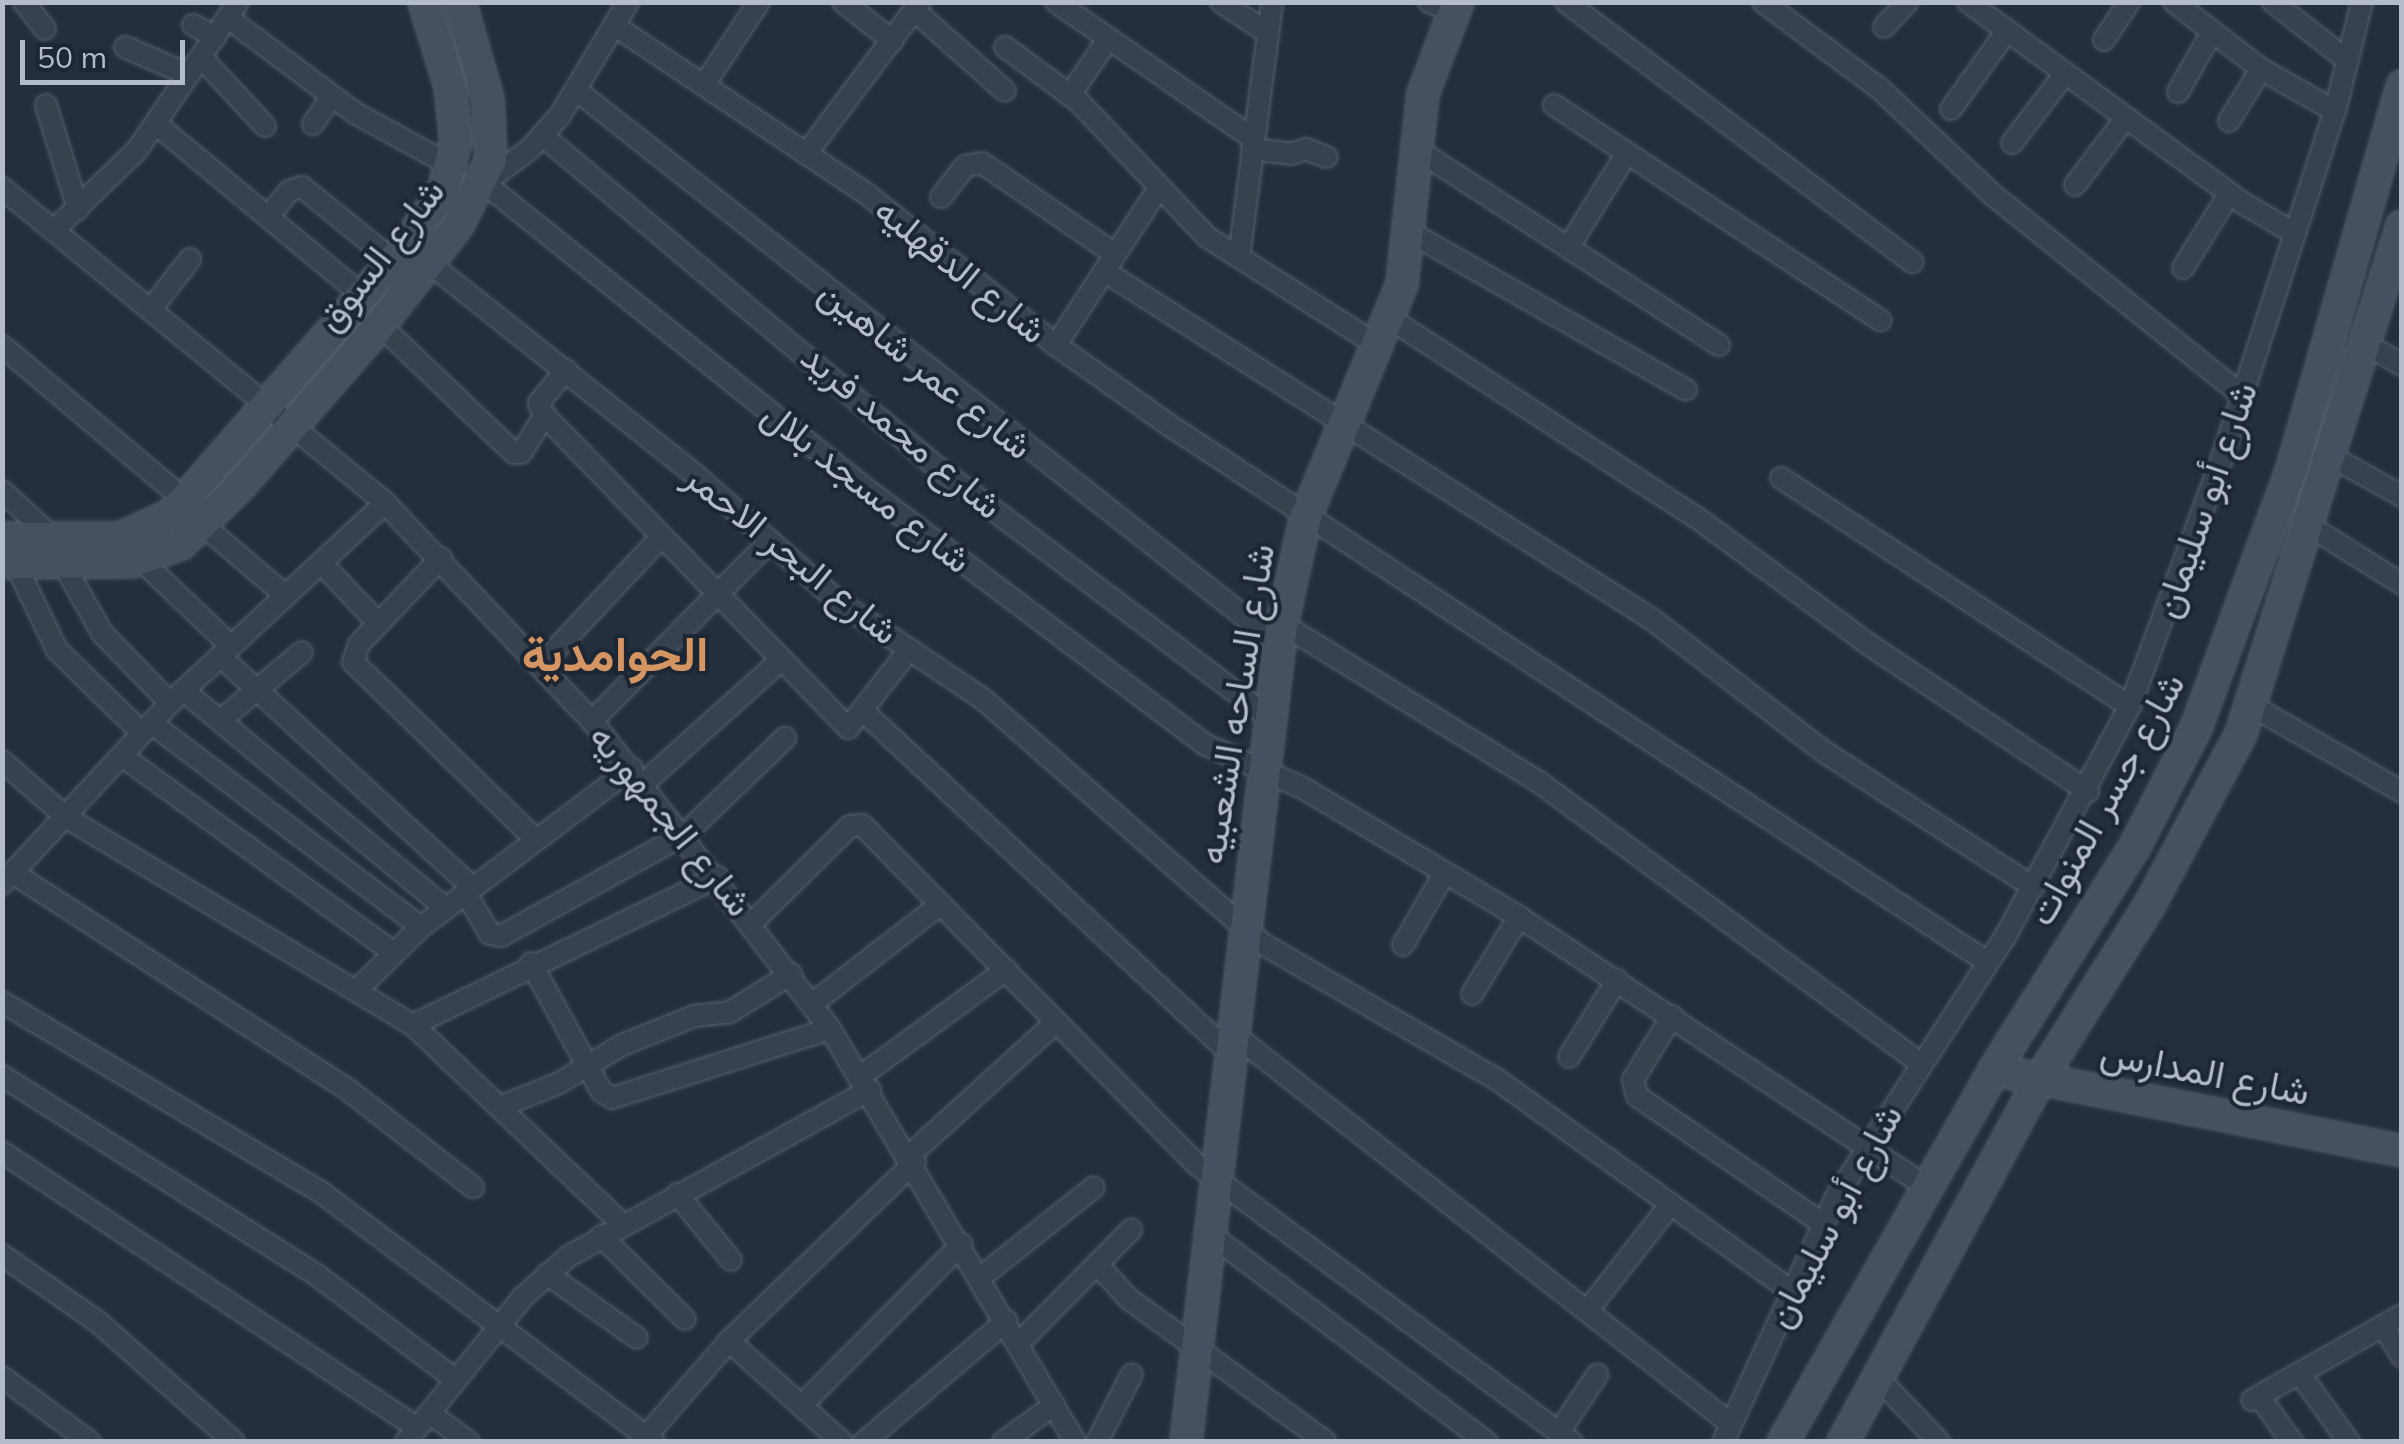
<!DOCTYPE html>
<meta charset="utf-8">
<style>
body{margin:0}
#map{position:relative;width:2404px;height:1444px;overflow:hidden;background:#242f3e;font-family:Mulish,Vazirmatn,sans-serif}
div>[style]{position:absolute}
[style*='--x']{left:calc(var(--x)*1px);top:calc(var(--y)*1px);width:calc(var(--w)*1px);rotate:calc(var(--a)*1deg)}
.roads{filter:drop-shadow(0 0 2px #565f6c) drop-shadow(0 0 2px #565f6c)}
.street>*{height:20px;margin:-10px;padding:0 10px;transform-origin:10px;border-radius:10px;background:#38414e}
.secondary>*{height:30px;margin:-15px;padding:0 15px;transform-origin:15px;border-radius:15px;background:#465061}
span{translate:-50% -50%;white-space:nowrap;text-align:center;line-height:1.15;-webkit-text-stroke:8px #1d2633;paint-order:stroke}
.street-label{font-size:38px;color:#b4bcc9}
.district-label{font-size:48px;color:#d59563;font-weight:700}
.frame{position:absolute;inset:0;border:5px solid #b4bcc9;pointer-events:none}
.scale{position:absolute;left:20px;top:40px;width:165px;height:45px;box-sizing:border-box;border:5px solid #b4bcc9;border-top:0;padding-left:12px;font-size:30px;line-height:35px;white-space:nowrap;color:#b4bcc9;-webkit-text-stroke:8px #1d2633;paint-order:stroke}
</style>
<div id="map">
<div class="roads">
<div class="street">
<div style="--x:24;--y:2;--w:34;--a:52"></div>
<div style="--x:628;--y:2;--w:131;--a:120.9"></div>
<div style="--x:561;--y:114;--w:47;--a:131.5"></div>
<div style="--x:530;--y:149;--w:57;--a:143.5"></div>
<div style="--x:484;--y:183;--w:499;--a:38.7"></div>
<div style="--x:874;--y:495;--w:413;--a:37"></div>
<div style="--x:1204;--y:744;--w:108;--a:24"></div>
<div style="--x:1303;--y:788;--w:252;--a:30.8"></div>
<div style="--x:1519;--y:917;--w:489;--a:33.5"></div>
<div style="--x:843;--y:2;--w:63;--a:38"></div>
<div style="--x:1056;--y:2;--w:241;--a:34.7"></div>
<div style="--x:1221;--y:2;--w:56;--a:33.4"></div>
<div style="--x:1429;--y:2;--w:27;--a:20"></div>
<div style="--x:1566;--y:2;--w:433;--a:36.9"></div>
<div style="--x:1763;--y:2;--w:146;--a:36.6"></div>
<div style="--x:1880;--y:89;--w:155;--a:43.2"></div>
<div style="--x:1993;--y:195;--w:319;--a:38.8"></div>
<div style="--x:1968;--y:2;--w:338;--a:36.2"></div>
<div style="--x:2241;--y:202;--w:61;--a:30.3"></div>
<div style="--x:2174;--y:2;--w:110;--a:37.6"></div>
<div style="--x:2261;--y:69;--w:85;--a:29.6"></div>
<div style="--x:2273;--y:2;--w:95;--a:38.2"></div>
<div style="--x:915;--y:11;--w:120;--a:41.6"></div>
<div style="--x:228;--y:18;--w:159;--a:36.8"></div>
<div style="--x:355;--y:113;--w:111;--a:28.7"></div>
<div style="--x:193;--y:25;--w:25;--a:29"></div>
<div style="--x:615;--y:26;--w:304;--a:33.7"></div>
<div style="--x:868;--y:195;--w:241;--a:38.6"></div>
<div style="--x:1056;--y:345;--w:138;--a:35.3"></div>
<div style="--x:1169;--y:425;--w:979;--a:33.28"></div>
<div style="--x:1884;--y:27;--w:34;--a:-47"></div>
<div style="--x:2104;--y:40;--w:45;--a:-56.7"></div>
<div style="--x:125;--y:47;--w:70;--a:23.6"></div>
<div style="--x:1005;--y:47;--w:91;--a:36.5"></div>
<div style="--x:1078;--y:101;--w:187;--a:46.5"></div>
<div style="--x:1207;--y:237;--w:201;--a:32.4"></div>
<div style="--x:201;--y:57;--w:94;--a:47.2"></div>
<div style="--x:704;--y:85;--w:100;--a:-56.5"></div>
<div style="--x:576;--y:90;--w:894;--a:38.23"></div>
<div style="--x:2178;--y:92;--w:69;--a:-60.5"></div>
<div style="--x:1070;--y:95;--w:68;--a:-55.8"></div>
<div style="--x:46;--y:105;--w:109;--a:72.9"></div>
<div style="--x:1554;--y:105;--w:391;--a:33.4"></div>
<div style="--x:1951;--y:109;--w:91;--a:-54.4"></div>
<div style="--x:2229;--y:121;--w:61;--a:-58.4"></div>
<div style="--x:156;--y:124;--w:269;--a:39.7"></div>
<div style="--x:313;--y:124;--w:32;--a:-56"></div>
<div style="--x:543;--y:136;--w:516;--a:40.05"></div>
<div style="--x:938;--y:468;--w:413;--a:37"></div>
<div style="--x:2012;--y:143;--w:84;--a:-52.7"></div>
<div style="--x:1252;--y:149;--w:39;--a:7"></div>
<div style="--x:1291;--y:154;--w:16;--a:-18"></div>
<div style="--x:1306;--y:149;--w:22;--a:21"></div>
<div style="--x:1416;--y:149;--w:361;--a:32.9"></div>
<div style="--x:806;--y:154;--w:190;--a:-53.1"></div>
<div style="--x:2075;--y:185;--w:83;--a:-52.9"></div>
<div style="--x:2;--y:188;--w:496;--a:39.4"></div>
<div style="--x:385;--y:503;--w:301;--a:46.5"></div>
<div style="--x:592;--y:721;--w:389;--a:52.3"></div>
<div style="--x:830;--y:1029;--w:480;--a:59.3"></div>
<div style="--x:941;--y:197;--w:39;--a:-52"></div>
<div style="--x:965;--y:166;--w:17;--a:-10"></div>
<div style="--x:982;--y:163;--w:161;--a:34.4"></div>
<div style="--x:268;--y:217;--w:33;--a:-51"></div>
<div style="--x:289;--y:191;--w:14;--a:-17"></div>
<div style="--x:302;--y:187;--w:117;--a:39.1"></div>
<div style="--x:55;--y:229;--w:114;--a:-43.9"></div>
<div style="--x:137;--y:150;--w:179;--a:-55.7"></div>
<div style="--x:1413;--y:234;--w:314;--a:29.7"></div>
<div style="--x:1568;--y:248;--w:112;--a:-58.2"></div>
<div style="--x:1239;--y:257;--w:257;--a:-82.6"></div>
<div style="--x:429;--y:263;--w:336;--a:38.5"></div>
<div style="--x:692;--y:472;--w:198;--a:41.5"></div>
<div style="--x:840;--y:603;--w:172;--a:33.9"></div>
<div style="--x:983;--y:699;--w:372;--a:41.2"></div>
<div style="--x:1263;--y:944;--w:273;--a:30.1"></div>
<div style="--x:1499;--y:1081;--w:358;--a:35.7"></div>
<div style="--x:2183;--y:268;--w:87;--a:-58.1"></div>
<div style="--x:1104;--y:271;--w:651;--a:32.44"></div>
<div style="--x:1653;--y:620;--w:218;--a:37.6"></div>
<div style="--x:1826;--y:753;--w:247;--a:32.9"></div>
<div style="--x:152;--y:308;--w:62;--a:-52.2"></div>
<div style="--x:1389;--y:318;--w:366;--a:33"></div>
<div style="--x:1696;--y:517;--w:214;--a:36.4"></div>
<div style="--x:1868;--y:644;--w:265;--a:33.8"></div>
<div style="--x:380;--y:325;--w:185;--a:43.7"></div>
<div style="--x:514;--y:453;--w:7;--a:0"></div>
<div style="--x:521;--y:453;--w:45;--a:-57.7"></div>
<div style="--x:2366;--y:344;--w:42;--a:30.3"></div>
<div style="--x:1056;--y:345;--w:186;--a:-56.8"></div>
<div style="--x:2;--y:346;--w:241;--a:40.1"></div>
<div style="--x:566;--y:370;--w:43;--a:129.3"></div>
<div style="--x:539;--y:403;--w:12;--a:70"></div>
<div style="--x:543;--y:414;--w:438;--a:45.8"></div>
<div style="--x:848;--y:728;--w:100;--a:-51.9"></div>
<div style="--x:2332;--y:457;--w:80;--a:29.1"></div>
<div style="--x:1781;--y:478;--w:417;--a:33.2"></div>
<div style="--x:2;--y:491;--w:71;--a:42.7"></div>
<div style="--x:204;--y:526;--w:108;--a:40.5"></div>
<div style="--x:2311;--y:527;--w:107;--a:32.1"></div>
<div style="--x:441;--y:558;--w:119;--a:133.6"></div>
<div style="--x:359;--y:644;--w:19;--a:108"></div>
<div style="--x:353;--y:662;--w:252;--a:44.2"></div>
<div style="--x:141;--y:560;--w:124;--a:43.7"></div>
<div style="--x:15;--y:563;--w:97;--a:64.2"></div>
<div style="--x:57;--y:650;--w:119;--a:44.3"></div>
<div style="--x:321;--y:563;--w:83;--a:46.5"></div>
<div style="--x:64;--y:565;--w:78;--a:60.8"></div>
<div style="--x:102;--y:633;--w:98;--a:45.8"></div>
<div style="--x:1282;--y:624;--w:302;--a:31.6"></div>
<div style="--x:1539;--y:782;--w:473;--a:36.4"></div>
<div style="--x:220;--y:656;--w:342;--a:42.5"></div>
<div style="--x:541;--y:665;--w:175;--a:-46.8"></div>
<div style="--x:184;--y:691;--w:339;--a:39.7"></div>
<div style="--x:2252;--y:706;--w:173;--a:29.8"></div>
<div style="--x:864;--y:712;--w:500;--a:42.97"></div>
<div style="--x:222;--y:719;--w:104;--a:-39.9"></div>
<div style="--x:592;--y:721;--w:252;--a:-45.3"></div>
<div style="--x:151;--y:723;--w:338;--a:37.1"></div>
<div style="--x:122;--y:756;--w:334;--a:35.9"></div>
<div style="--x:2;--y:761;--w:86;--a:41.2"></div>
<div style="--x:67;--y:818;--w:403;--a:30.9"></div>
<div style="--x:413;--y:1025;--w:289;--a:43.6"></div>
<div style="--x:644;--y:783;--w:183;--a:-41.9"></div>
<div style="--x:13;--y:873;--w:398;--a:32.9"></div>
<div style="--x:347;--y:1089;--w:160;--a:37.9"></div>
<div style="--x:2;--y:884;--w:247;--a:-47.1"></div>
<div style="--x:170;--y:703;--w:294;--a:-42.9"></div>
<div style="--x:465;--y:892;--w:49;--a:59.2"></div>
<div style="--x:490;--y:934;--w:11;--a:10"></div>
<div style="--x:501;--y:936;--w:210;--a:-29"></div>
<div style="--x:685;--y:834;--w:139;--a:-43.8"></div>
<div style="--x:753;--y:922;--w:136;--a:-44.7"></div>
<div style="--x:850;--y:826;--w:12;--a:-5"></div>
<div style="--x:862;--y:825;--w:476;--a:45.4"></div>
<div style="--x:1196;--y:1164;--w:468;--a:36.5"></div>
<div style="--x:1403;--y:945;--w:84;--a:-60.1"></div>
<div style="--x:531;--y:963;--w:146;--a:61.3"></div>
<div style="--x:601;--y:1091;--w:13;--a:32"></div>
<div style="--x:612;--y:1098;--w:229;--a:-17.6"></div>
<div style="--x:360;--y:987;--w:86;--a:-44.5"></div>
<div style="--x:421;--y:927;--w:264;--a:-37"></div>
<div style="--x:1472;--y:994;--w:90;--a:-58.6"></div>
<div style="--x:2;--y:1002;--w:373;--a:30.8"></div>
<div style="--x:322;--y:1193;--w:415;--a:36.9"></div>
<div style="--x:812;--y:1004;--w:163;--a:-37.8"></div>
<div style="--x:1672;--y:1016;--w:75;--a:121.4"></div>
<div style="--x:1633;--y:1080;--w:16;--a:76"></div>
<div style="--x:1637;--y:1096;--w:226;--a:34.5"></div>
<div style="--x:413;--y:1025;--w:339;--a:-25.9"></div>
<div style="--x:1232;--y:1033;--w:634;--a:38.08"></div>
<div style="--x:1569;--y:1057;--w:91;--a:-58.1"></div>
<div style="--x:2;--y:1076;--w:374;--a:32.3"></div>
<div style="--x:318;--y:1276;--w:173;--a:37"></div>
<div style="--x:861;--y:1076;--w:180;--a:-36.2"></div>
<div style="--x:502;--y:1106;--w:61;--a:-22"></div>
<div style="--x:559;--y:1083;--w:74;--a:-31.1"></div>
<div style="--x:622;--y:1045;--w:78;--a:-21.9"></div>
<div style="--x:694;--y:1016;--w:36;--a:-6"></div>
<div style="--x:730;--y:1012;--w:72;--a:-31.9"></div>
<div style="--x:2;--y:1152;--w:498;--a:33.6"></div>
<div style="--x:910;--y:1155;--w:197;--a:-42.3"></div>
<div style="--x:677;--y:1194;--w:85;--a:50.7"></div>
<div style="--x:1211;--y:1235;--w:345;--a:36.9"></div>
<div style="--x:601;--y:1236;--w:118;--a:44.7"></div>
<div style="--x:2;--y:1255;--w:117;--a:34.9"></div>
<div style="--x:98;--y:1322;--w:181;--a:41.4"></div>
<div style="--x:1097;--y:1264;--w:47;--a:47.6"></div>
<div style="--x:1129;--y:1299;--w:243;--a:36"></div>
<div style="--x:547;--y:1274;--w:110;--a:35.4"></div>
<div style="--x:981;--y:1277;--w:144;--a:-38.5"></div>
<div style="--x:1587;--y:1311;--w:136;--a:-51.9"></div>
<div style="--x:2383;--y:1326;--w:36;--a:58"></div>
<div style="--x:729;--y:1341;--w:152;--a:41.8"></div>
<div style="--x:1018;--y:1344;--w:161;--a:-45.3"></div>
<div style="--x:2300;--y:1374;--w:84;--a:54.2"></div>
<div style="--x:1875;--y:1375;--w:93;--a:46.3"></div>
<div style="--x:2;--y:1377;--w:109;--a:36.5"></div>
<div style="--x:2259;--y:1396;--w:57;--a:54.3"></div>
<div style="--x:2252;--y:1400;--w:172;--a:-29.5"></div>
<div style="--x:801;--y:1406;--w:228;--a:-45.2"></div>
<div style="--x:429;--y:1413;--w:49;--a:35.9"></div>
<div style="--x:1559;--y:1432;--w:69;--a:-56.3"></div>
<div style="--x:406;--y:1442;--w:186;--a:-51.1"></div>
<div style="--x:523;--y:1297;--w:62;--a:-41.7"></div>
<div style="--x:569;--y:1256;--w:344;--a:-28.9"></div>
<div style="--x:641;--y:1442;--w:134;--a:-48.9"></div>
<div style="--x:729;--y:1341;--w:258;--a:-43.9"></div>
<div style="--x:864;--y:1442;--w:187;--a:-40.4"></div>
<div style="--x:1003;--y:1442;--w:63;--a:-36"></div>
<div style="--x:1097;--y:1442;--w:76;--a:-62.8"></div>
<div style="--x:1723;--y:1442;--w:270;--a:-65.2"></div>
<div style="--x:1836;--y:1197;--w:310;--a:-57"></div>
<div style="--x:2005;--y:937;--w:263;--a:-61.6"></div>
<div style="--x:2130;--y:706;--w:261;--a:-69.6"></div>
<div style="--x:2221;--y:461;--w:368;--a:-72"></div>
<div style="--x:2335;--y:111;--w:112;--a:-76.1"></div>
</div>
<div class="secondary">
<div style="--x:2;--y:538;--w:118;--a:0"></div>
<div style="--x:120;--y:538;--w:57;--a:-24.8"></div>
<div style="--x:172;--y:514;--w:353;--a:-48.9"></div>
<div style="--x:404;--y:248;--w:69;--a:-55.6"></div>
<div style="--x:443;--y:191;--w:52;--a:-75.4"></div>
<div style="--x:456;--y:141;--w:55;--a:-96.2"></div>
<div style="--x:450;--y:86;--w:88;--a:-107.2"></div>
<div style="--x:2;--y:563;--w:129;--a:-0.4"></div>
<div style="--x:131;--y:562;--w:53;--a:-19.8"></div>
<div style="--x:181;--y:544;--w:86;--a:-44.5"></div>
<div style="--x:242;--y:484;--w:211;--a:-49"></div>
<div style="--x:380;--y:325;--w:127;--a:-52"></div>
<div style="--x:458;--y:225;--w:73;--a:-63.1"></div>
<div style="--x:491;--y:160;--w:61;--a:-92.8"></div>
<div style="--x:488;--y:99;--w:101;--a:-106.1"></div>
<div style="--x:1994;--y:1070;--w:416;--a:11.2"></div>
<div style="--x:1186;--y:1442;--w:824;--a:-83.31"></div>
<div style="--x:1282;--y:624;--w:111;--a:-77.5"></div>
<div style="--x:1306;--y:516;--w:251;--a:-67.5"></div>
<div style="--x:1402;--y:284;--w:191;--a:-83.7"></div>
<div style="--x:1423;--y:94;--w:98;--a:-69.2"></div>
<div style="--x:1783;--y:1442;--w:428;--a:-60.4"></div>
<div style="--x:1994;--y:1070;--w:262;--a:-57.8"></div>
<div style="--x:2134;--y:848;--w:135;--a:-62.7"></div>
<div style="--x:2196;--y:728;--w:277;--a:-69.7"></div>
<div style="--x:2292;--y:468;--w:398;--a:-73.9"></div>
<div style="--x:1843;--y:1442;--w:413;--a:-61.5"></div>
<div style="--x:2040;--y:1079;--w:204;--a:-57.8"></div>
<div style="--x:2149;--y:906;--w:195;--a:-61.9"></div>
<div style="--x:2241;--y:734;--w:533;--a:-72.42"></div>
</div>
</div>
<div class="street-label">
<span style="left:380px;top:255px;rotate:-52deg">شارع السوق</span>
<span style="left:961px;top:270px;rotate:39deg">شارع الدقهليه</span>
<span style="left:926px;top:369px;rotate:39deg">شارع عمر شاهين</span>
<span style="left:902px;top:431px;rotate:40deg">شارع محمد فريد</span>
<span style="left:867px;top:487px;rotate:38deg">شارع مسجد بلال</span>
<span style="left:2205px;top:500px;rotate:-71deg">شارع أبو سليمان</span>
<span style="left:792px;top:554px;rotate:39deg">شارع البحر الاحمر</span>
<span style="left:1236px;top:704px;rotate:-81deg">شارع الساحه الشعبيه</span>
<span style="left:2106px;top:799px;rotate:-61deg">شارع جسر المنوات</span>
<span style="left:671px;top:820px;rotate:51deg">شارع الجمهوريه</span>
<span style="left:2205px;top:1072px;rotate:11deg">شارع المدارس</span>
<span style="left:1834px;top:1216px;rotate:-62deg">شارع أبو سليمان</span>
</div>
<div class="district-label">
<span style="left:615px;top:654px">الحوامدية</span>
</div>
<div class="frame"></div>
<div class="scale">50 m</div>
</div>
